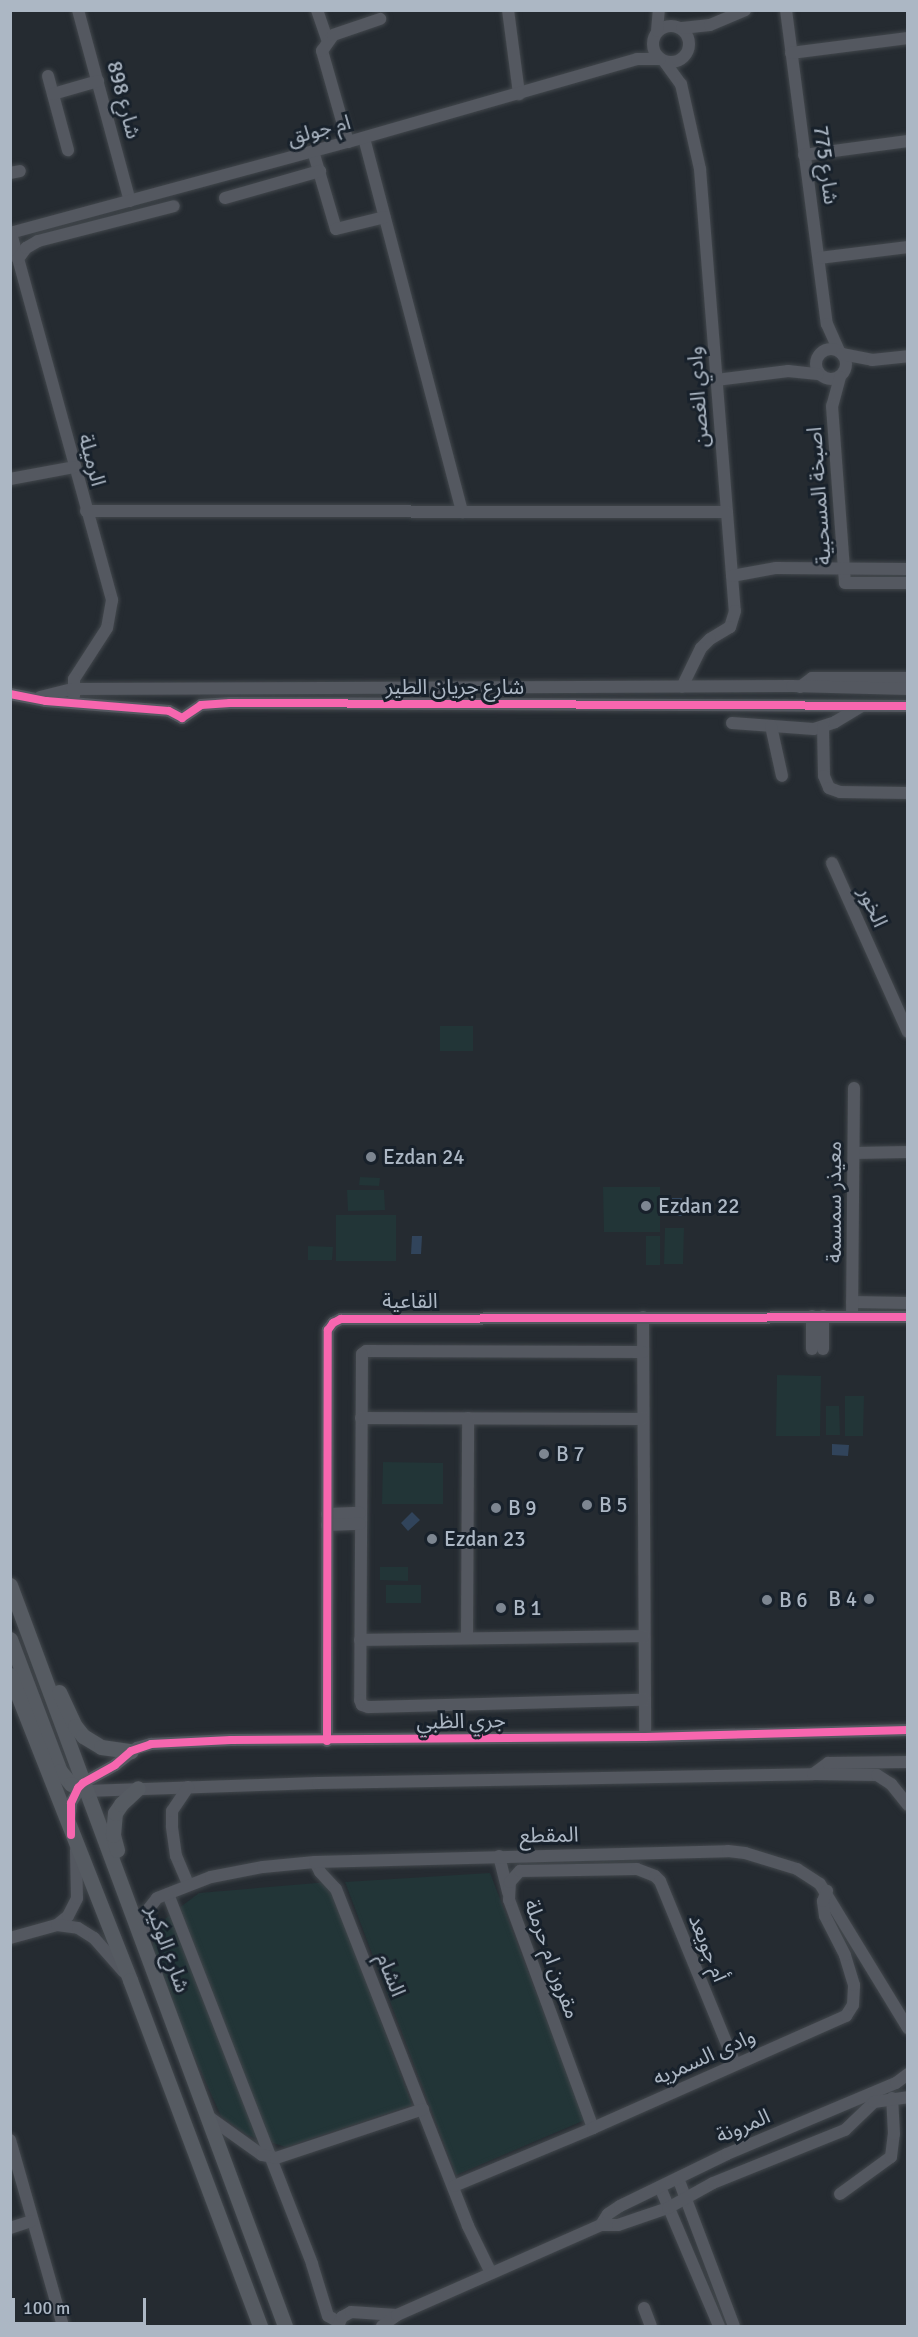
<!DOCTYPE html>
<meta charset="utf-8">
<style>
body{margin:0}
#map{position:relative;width:918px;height:2337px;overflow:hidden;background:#252b31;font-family:Signika,"Noto Sans Arabic",sans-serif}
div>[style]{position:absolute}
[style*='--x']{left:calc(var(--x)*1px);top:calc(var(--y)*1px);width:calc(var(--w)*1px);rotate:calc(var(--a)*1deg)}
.green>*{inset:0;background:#223537}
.water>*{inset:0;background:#31445b}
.roads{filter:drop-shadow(0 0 2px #42474c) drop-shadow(0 0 2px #42474c)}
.minor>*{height:12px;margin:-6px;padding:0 6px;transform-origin:6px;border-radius:6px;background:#545860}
.minor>.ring{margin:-6px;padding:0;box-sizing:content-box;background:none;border:12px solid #545860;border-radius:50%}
.major>*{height:15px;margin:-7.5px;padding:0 7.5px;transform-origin:7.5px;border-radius:7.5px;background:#565b62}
.cycleway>*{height:8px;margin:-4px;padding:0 4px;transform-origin:4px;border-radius:4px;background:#f766af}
.dots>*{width:16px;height:16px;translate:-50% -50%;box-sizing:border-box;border:3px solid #18212b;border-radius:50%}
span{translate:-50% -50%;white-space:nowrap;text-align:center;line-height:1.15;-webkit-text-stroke:6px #18212b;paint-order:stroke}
.street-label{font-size:21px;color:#acb7c4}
.poi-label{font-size:21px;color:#acb7c4}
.left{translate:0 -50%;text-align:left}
.right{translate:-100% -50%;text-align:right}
.frame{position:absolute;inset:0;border:12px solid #acb7c4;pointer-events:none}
.scale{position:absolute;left:12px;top:2298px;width:134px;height:27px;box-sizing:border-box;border:3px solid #acb7c4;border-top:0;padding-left:8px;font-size:18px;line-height:21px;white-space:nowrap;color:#acb7c4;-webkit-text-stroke:4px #18212b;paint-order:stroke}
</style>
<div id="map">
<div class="green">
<div style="clip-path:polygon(440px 1026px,473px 1026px,473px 1051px,440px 1051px)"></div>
<div style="clip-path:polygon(360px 1177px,380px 1178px,379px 1186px,359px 1185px)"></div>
<div style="clip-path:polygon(603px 1187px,660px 1187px,660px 1232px,604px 1232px)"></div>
<div style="clip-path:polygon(347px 1190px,384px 1190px,385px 1210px,348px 1211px)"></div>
<div style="clip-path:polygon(336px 1215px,396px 1215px,396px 1261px,336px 1261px)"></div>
<div style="clip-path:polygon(665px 1228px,684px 1228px,683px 1264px,664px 1264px)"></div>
<div style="clip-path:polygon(646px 1236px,660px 1236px,660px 1265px,646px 1265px)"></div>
<div style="clip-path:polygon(308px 1246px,333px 1247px,332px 1260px,308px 1260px)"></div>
<div style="clip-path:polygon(777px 1375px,821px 1376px,820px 1436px,776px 1436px)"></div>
<div style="clip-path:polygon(845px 1396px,864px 1396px,863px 1436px,845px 1436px)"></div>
<div style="clip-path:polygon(826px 1406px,839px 1406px,840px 1435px,826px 1435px)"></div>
<div style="clip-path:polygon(383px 1462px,443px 1463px,443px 1504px,382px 1504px)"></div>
<div style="clip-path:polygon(380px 1567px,408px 1567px,408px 1581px,380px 1580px)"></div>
<div style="clip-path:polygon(386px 1585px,421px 1585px,421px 1603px,386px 1603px)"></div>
<div style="clip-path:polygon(490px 1873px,585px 2120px,456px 2175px,345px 1882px)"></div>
<div style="clip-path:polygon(329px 1882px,412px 2105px,286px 2147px,247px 2135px,221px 2116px,150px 1957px,158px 1924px,199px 1893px)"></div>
</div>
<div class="water">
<div style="clip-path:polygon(672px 1198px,682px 1198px,682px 1216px,671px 1216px)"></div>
<div style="clip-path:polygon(412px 1236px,422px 1236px,421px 1254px,411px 1254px)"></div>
<div style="clip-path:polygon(832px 1444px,849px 1445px,848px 1456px,832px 1455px)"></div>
<div style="clip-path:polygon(412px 1512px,420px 1520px,408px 1531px,401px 1523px)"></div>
</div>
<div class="roads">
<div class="minor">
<div style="--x:78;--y:10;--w:198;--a:74.8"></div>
<div style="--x:317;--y:10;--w:31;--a:71"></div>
<div style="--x:508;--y:10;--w:85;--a:82.5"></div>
<div style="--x:786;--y:10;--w:317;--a:82.6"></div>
<div style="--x:827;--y:324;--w:30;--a:66"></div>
<div class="ring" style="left:653px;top:26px;width:24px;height:24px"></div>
<div style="--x:682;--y:28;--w:28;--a:-6"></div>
<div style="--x:710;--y:25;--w:38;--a:-23"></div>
<div style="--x:657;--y:31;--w:21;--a:-85"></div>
<div style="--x:791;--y:53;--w:118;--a:-7.3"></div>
<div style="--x:664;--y:61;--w:29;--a:54"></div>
<div style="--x:681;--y:84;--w:87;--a:77.4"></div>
<div style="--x:700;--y:169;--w:443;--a:85.5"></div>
<div style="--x:735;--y:611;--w:17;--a:107"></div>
<div style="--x:730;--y:627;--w:23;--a:149"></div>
<div style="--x:710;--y:639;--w:13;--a:135"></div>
<div style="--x:701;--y:648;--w:43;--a:116"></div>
<div style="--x:48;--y:76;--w:77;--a:74.9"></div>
<div style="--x:53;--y:94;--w:47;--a:-16.1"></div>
<div style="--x:364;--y:138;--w:387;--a:75.3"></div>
<div style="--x:348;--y:142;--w:95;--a:-105.9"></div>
<div style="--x:322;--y:51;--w:19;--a:-55"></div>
<div style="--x:333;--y:35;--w:50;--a:-18.8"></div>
<div style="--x:313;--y:151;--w:81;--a:73.6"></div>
<div style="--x:336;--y:229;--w:50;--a:-13.8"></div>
<div style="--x:804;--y:155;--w:105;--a:-7.7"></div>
<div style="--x:10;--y:173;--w:10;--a:-11"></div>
<div style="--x:225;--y:198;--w:99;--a:-15.9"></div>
<div style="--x:10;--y:233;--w:350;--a:-15.1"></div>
<div style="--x:348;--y:142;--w:301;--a:-16"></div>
<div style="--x:637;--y:59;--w:23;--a:0"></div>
<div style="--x:11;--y:233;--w:381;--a:74.6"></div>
<div style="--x:112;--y:600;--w:28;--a:100"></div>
<div style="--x:107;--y:628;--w:61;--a:122.9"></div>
<div style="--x:74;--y:679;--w:17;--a:90"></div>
<div style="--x:819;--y:258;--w:90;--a:-7"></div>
<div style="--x:18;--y:259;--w:14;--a:-54"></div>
<div style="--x:26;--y:248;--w:14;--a:-30"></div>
<div style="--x:38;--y:241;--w:140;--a:-14.4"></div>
<div class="ring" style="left:816px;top:349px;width:18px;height:18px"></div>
<div style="--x:842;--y:354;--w:31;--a:11"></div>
<div style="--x:872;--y:360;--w:36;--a:-6"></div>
<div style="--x:840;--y:377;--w:30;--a:105"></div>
<div style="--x:832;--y:406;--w:177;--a:85.8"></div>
<div style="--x:845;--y:583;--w:63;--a:0"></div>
<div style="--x:716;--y:380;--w:73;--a:-7.1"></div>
<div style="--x:788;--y:371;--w:30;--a:6"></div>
<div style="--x:10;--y:479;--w:65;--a:-10.6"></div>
<div style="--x:86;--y:511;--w:641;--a:0.09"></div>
<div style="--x:732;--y:576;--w:45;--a:-10.3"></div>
<div style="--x:776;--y:568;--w:132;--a:0.4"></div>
<div style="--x:800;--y:687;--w:15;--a:-37"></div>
<div style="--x:812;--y:678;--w:96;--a:0"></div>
<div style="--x:10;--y:694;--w:37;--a:11"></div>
<div style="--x:46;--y:701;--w:123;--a:4.6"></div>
<div style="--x:169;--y:711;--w:15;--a:28"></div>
<div style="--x:182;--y:718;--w:23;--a:-34"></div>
<div style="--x:201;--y:705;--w:29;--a:-4"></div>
<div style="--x:230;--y:703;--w:678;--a:0.25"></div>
<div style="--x:40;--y:697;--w:33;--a:-14"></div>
<div style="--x:72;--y:689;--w:720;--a:-0.24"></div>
<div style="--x:792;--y:686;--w:116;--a:1.5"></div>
<div style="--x:732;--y:723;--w:82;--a:4.2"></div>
<div style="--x:814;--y:729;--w:22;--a:-18"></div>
<div style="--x:835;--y:722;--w:31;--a:-31"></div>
<div style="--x:771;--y:726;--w:51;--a:77.6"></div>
<div style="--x:823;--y:727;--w:49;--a:88.8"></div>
<div style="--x:824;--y:776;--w:13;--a:67"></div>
<div style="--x:829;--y:788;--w:12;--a:20"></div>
<div style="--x:840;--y:792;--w:68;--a:0.8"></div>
<div style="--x:832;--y:863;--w:185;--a:65.8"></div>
<div style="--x:854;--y:1153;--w:54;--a:-1.1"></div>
<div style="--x:852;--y:1302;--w:56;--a:1"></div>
<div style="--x:812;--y:1316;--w:33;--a:90"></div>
<div style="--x:823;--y:1316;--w:33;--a:90"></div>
<div style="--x:643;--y:1317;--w:420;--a:89.7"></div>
<div style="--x:852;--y:1317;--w:229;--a:-89.5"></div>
<div style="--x:643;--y:1352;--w:277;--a:-179.8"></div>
<div style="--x:366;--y:1351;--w:5;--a:143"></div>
<div style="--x:362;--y:1354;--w:346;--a:90.3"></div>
<div style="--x:360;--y:1700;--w:5;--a:68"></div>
<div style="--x:362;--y:1705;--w:6;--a:18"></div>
<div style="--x:368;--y:1707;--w:276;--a:-1.5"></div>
<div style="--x:361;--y:1418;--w:282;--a:0.2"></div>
<div style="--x:327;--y:1514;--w:33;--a:-2"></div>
<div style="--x:327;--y:1525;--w:33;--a:-2"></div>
<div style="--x:467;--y:1638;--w:220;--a:-89.7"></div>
<div style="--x:360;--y:1640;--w:284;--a:-0.8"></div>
<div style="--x:327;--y:1741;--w:411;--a:-89.9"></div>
<div style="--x:328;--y:1330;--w:9;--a:-54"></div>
<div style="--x:333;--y:1323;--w:9;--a:-27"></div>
<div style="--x:341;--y:1319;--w:567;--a:-0.2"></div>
<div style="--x:813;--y:1774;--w:19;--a:-36"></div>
<div style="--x:828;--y:1763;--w:80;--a:-0.7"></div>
<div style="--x:86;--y:1791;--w:232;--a:-2"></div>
<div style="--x:318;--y:1783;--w:495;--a:-1"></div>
<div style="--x:813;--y:1774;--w:64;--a:0.9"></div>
<div style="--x:877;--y:1775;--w:17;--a:33"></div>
<div style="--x:891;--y:1784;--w:27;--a:51"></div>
<div style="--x:69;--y:1823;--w:20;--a:-84"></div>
<div style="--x:71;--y:1803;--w:23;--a:-59"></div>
<div style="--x:83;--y:1783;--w:37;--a:-29"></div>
<div style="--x:115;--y:1765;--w:28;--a:-38"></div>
<div style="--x:137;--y:1748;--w:15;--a:-16"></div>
<div style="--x:151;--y:1744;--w:80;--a:-2.9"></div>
<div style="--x:231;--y:1740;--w:414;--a:-0.4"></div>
<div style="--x:645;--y:1737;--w:263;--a:-1.5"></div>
<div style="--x:499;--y:1856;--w:38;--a:76"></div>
<div style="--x:315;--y:1862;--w:11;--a:63"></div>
<div style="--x:320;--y:1872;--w:23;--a:47"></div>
<div style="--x:336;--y:1889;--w:362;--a:68.6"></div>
<div style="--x:468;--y:2226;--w:52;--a:63.9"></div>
<div style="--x:188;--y:1884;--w:30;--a:-113"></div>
<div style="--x:176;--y:1856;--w:30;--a:-98"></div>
<div style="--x:172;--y:1826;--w:15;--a:-90"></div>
<div style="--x:172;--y:1811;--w:29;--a:-56"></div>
<div style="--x:168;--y:1894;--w:397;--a:68.7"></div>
<div style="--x:312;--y:2264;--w:54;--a:72.9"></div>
<div style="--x:328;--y:2316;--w:13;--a:29"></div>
<div style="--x:57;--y:1925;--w:14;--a:-39"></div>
<div style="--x:68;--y:1916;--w:20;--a:-63"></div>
<div style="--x:77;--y:1898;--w:48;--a:-91.2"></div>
<div style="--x:10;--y:1938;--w:49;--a:-15.5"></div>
<div style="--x:57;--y:1925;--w:21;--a:8"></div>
<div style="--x:78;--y:1928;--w:19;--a:32"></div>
<div style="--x:94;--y:1938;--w:45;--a:48.6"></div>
<div style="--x:142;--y:1940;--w:29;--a:-80"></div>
<div style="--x:147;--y:1911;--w:16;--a:-52"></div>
<div style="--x:157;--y:1898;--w:58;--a:-21.3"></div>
<div style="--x:211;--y:1877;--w:53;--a:-10.9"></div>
<div style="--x:263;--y:1867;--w:52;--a:-5.5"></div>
<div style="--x:315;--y:1862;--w:413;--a:-1.5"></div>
<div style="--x:728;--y:1851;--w:17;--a:7"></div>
<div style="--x:745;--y:1853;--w:54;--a:17.1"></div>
<div style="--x:797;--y:1869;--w:27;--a:33"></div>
<div style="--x:820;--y:1884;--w:169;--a:58.6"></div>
<div style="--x:206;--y:2115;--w:69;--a:35.5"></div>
<div style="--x:262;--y:2155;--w:14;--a:12"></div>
<div style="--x:276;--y:2158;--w:155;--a:-18.4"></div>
<div style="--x:593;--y:2128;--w:243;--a:-110.2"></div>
<div style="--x:509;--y:1900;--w:18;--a:-87"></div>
<div style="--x:510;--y:1882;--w:15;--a:-48"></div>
<div style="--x:520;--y:1871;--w:117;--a:-1"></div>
<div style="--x:637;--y:1869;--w:19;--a:21"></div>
<div style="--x:655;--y:1876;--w:7;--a:45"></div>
<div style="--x:660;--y:1881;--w:198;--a:67.7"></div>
<div style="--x:10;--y:2140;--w:193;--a:74.1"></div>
<div style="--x:678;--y:2178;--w:158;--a:69.3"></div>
<div style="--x:454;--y:2186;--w:151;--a:-22.6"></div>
<div style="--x:593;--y:2128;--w:277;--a:-23.9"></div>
<div style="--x:846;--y:2016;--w:13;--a:-58"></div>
<div style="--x:853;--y:2005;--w:20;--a:-87"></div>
<div style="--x:854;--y:1985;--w:31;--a:-107"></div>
<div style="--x:845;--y:1955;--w:44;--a:-117.1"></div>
<div style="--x:825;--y:1916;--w:15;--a:-98"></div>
<div style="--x:823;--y:1901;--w:11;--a:-68"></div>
<div style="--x:660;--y:2187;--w:151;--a:67"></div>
<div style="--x:840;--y:2194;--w:63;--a:-36"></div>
<div style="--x:891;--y:2157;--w:23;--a:-83"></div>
<div style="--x:894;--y:2134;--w:36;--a:-93"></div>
<div style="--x:601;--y:2225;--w:13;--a:-58"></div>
<div style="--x:608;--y:2214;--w:14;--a:-34"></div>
<div style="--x:620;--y:2206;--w:119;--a:-25.9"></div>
<div style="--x:727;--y:2154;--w:183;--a:-22.8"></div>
<div style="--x:896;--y:2083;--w:15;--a:-37"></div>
<div style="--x:10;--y:2228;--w:23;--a:-18"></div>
<div style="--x:644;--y:2308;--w:19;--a:69"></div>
<div style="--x:338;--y:2326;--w:10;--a:-66"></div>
<div style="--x:342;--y:2317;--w:10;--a:-29"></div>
<div style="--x:351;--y:2312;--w:46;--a:3.7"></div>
<div style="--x:382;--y:2326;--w:19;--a:-36"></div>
<div style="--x:397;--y:2315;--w:223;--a:-23.8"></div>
<div style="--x:601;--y:2225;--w:17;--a:0"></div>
<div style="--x:618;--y:2225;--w:53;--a:-18.8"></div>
<div style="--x:668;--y:2208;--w:51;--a:-29.1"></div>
<div style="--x:713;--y:2183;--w:142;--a:-21.9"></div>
<div style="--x:845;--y:2130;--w:40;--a:-44"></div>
<div style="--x:874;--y:2102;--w:34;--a:-8"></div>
</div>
<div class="major">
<div style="--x:10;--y:1585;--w:790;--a:69.64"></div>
<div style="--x:10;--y:1639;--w:141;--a:69.3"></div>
<div style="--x:60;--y:1771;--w:17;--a:50"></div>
<div style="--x:71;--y:1784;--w:17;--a:25"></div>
<div style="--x:10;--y:1675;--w:328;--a:68.5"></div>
<div style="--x:130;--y:1980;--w:370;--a:69.4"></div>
<div style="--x:59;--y:1692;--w:38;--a:65"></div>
<div style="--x:75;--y:1726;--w:13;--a:51"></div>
<div style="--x:83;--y:1736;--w:21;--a:31"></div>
<div style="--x:101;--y:1747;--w:30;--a:8"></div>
<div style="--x:117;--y:1850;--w:16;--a:-105"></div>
<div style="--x:113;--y:1835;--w:22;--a:-85"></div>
<div style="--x:115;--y:1813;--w:11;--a:-56"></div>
<div style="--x:121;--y:1804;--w:23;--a:-43"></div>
</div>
</div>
<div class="cycleway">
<div style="--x:10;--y:694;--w:37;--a:11"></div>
<div style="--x:46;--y:701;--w:123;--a:4.6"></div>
<div style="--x:169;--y:711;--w:15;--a:28"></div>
<div style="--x:182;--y:718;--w:23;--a:-34"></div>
<div style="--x:201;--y:705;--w:29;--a:-4"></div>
<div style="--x:230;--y:703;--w:678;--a:0.25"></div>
<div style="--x:327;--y:1741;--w:411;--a:-89.9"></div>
<div style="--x:328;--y:1330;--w:9;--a:-54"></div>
<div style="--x:333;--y:1323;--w:9;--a:-27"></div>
<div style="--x:341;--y:1319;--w:567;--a:-0.2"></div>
<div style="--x:71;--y:1835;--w:32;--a:-90"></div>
<div style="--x:71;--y:1803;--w:17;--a:-65"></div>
<div style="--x:78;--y:1788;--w:7;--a:-45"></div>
<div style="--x:83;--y:1783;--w:37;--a:-29"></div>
<div style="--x:115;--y:1765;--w:21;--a:-41"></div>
<div style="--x:131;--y:1751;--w:21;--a:-19"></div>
<div style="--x:151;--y:1744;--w:80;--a:-2.9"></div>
<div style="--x:231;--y:1740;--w:414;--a:-0.4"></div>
<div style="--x:645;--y:1737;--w:263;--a:-1.5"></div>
</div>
<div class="dots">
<div style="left:371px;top:1157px;background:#7d8691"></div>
<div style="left:646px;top:1206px;background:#7d8691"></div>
<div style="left:544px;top:1454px;background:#7d8691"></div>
<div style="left:587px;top:1505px;background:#7d8691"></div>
<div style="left:496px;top:1508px;background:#7d8691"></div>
<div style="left:432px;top:1539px;background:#7d8691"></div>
<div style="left:869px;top:1599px;background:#7d8691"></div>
<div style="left:767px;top:1600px;background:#7d8691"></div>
<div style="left:501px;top:1608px;background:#7d8691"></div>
</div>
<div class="street-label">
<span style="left:124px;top:100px;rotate:75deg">شارع 898</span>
<span style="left:319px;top:130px;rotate:-15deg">ام جولق</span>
<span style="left:826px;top:165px;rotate:82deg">شارع 775</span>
<span style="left:698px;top:397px;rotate:-94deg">وادي الغصن</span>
<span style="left:92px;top:460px;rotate:75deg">الرميلة</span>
<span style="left:819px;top:496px;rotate:-94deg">اصبخة المسحبية</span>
<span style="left:455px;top:687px">شارع جريان الطير</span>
<span style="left:873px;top:907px;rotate:66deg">الخور</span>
<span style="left:834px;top:1202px;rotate:-90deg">معيذر سمسمة</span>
<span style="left:410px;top:1301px">القاعية</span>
<span style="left:461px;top:1721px;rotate:-1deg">جري الظبي</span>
<span style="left:549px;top:1835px;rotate:-1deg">المقطع</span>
<span style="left:708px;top:1948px;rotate:68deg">أم جويعد</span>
<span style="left:168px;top:1949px;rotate:70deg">شارع الوكير</span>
<span style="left:552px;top:1959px;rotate:70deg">مقرون ام حرملة</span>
<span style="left:391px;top:1975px;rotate:68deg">الشام</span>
<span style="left:704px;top:2057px;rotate:-24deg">وادى السمريه</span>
<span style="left:743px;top:2126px;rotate:-23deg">المرونة</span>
</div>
<div class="poi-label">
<span class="left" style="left:383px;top:1157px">Ezdan 24</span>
<span class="left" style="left:658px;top:1206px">Ezdan 22</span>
<span class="left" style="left:556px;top:1454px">B 7</span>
<span class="left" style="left:599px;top:1505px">B 5</span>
<span class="left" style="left:508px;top:1508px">B 9</span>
<span class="left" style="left:444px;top:1539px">Ezdan 23</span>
<span class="right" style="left:857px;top:1599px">B 4</span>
<span class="left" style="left:779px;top:1600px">B 6</span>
<span class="left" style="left:513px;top:1608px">B 1</span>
</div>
<div class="frame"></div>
<div class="scale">100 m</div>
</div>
